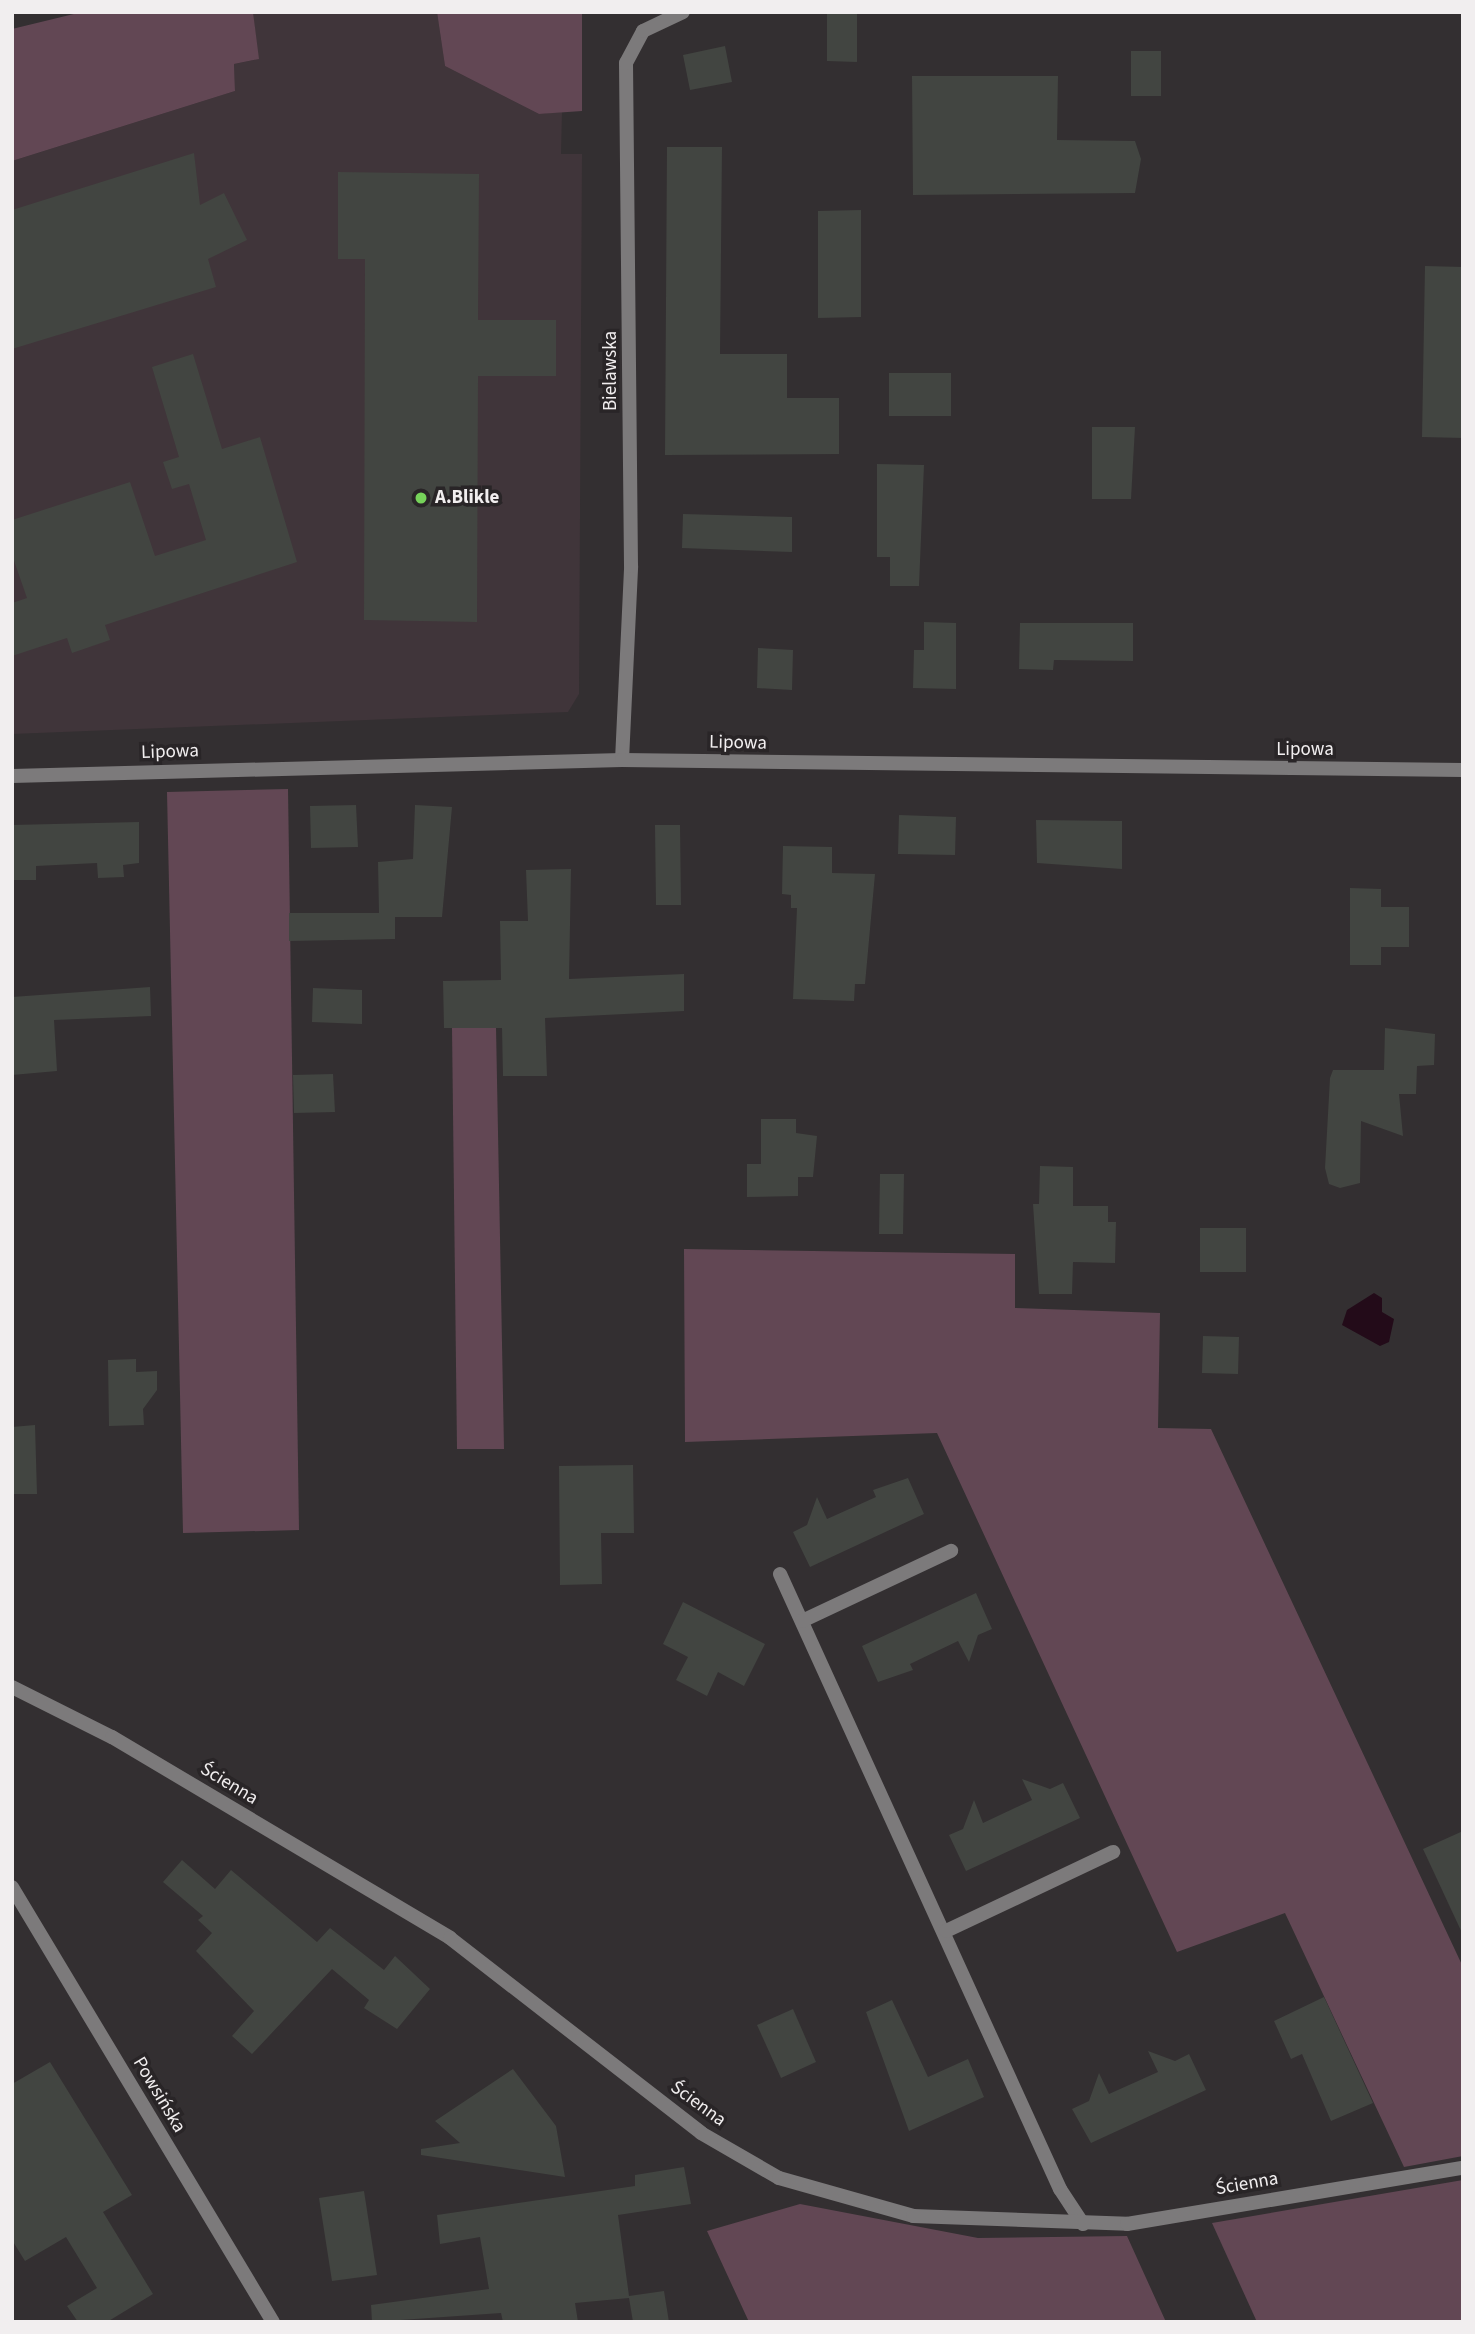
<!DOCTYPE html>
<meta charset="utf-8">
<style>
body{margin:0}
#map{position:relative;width:1475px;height:2334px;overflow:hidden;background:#332f31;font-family:"Source Sans 3",sans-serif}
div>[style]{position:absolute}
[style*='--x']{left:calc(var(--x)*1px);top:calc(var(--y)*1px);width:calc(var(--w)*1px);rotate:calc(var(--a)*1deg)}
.built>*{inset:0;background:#40353a}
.green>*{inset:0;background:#624754}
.water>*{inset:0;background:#230b19}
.building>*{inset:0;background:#424541}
.minor>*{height:14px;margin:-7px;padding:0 7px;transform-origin:7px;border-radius:7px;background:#7c7a7b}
.tertiary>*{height:14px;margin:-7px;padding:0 7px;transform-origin:7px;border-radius:7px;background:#7c7a7b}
.dots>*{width:19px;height:19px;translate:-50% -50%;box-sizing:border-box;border:4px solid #292527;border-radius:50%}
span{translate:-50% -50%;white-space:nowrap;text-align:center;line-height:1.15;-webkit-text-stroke:7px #292527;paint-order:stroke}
.street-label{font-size:19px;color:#f1eeef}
.poi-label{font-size:19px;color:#f1eeef;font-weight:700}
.left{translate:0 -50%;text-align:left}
.frame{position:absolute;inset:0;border:14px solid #f1eeef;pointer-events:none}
</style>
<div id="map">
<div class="built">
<div style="clip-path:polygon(253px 12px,437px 12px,445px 66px,539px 114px,562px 112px,561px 154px,582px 154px,579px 694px,568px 712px,12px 734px,12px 161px,235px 91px,234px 64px,258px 59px)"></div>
</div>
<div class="green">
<div style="clip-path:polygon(82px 12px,253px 12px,259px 59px,234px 64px,235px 91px,12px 161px,12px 29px)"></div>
<div style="clip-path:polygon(437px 12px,582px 12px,582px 111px,539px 114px,445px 66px)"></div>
<div style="clip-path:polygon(288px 789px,299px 1530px,183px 1533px,167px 792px)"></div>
<div style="clip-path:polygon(496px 1027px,504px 1449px,457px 1449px,452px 1028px)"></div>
<div style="clip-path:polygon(684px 1249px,1015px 1254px,1015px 1308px,1160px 1313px,1158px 1428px,1211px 1429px,1463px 1967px,1463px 2156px,1404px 2167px,1285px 1913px,1177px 1952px,937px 1433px,685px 1442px)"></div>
<div style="clip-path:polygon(1463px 2180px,1463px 2322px,1257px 2322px,1212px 2223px)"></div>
<div style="clip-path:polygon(800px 2204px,978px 2238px,1127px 2236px,1166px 2322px,749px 2322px,707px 2231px)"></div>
</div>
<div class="water">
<div style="clip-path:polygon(1374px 1293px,1382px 1298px,1382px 1312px,1394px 1319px,1389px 1342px,1380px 1346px,1342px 1325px,1347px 1310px)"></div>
</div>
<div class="building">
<div style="clip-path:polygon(827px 12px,857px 12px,857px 62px,827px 61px)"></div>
<div style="clip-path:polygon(725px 46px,732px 82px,690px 90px,683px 55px)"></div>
<div style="clip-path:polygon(1131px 51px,1161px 51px,1161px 96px,1131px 96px)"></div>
<div style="clip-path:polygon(912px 76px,1058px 76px,1057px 140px,1135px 141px,1141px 159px,1135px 193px,913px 195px)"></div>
<div style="clip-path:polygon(667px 147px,722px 147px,720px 354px,787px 354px,787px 398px,839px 398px,839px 454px,665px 455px)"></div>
<div style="clip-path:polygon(194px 153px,200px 205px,224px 193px,247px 240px,208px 259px,216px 287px,12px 349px,12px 210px)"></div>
<div style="clip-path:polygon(338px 172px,479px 174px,478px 320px,556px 320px,556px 376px,478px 376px,477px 622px,364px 620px,365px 259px,338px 259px)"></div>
<div style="clip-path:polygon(861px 210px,861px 317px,818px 318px,818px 211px)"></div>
<div style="clip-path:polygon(1425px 266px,1463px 267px,1463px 438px,1422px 437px)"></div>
<div style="clip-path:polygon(193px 354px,222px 449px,260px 437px,297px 562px,105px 625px,110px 640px,72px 653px,67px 638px,12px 656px,12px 603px,27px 598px,12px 555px,12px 520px,130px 482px,155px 556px,206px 540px,189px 484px,172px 489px,163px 462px,179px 457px,152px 367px)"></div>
<div style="clip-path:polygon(889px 373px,951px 373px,951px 416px,889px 416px)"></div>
<div style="clip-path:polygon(1092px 427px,1135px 427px,1131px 499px,1092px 499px)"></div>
<div style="clip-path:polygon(877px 464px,924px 465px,919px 586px,890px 586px,890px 557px,877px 557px)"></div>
<div style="clip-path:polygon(683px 514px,792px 517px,792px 552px,682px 548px)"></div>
<div style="clip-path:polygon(924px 622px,956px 623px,956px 689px,913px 688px,914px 650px,924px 650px)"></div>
<div style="clip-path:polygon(1020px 623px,1133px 623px,1133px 661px,1054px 660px,1053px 670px,1019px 669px)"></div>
<div style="clip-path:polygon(758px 648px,793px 650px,792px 690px,757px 688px)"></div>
<div style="clip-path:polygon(356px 805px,358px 847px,311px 848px,310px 806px)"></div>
<div style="clip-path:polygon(415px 805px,452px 807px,442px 917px,395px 917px,395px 939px,289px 941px,289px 913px,379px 913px,378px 862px,413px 859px)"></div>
<div style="clip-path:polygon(899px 815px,956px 817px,955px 855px,898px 854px)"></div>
<div style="clip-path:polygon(1036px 820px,1122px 821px,1122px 869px,1037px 863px)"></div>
<div style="clip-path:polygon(139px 822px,139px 863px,123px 865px,124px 877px,98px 878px,97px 863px,36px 866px,36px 880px,12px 880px,12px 825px)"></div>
<div style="clip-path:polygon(655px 825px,680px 825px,681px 905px,656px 905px)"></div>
<div style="clip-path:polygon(783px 846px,832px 847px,832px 873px,875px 874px,865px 984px,855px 984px,854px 1001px,793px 999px,797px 908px,791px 908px,791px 895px,782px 894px)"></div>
<div style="clip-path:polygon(571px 869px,569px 979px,684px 974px,684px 1011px,545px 1018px,547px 1076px,503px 1076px,502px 1028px,444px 1028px,443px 981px,501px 980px,500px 921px,528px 921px,526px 870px)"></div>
<div style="clip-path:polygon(1350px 888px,1381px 889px,1381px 907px,1409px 907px,1409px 947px,1381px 947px,1381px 965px,1350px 965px)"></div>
<div style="clip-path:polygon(150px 987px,151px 1016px,54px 1020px,57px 1071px,12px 1075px,12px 997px)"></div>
<div style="clip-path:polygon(313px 988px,362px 990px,362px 1024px,312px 1022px)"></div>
<div style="clip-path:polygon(1385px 1028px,1435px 1034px,1434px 1065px,1417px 1066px,1416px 1094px,1399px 1094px,1403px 1136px,1361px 1121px,1360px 1183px,1340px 1188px,1329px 1184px,1325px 1168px,1330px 1078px,1333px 1070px,1384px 1070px)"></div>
<div style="clip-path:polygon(333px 1074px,335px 1112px,294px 1113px,293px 1075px)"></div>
<div style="clip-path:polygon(761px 1119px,796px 1119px,796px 1133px,817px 1136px,813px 1177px,798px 1177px,798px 1196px,747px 1197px,747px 1164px,761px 1164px)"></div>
<div style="clip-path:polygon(1040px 1166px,1073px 1167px,1073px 1206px,1108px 1206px,1108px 1222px,1116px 1222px,1115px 1263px,1073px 1262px,1072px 1294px,1039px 1294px,1033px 1204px,1039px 1204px)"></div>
<div style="clip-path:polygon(880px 1174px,904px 1174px,903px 1234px,879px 1234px)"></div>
<div style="clip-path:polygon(1200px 1228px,1246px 1228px,1246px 1272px,1200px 1272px)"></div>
<div style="clip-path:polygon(1203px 1336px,1239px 1337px,1238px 1374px,1202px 1373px)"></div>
<div style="clip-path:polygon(136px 1359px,136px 1372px,157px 1371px,157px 1390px,143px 1409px,144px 1425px,109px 1426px,108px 1360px)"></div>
<div style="clip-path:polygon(35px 1425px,37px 1494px,12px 1494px,12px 1427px)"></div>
<div style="clip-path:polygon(633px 1465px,634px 1533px,601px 1533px,602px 1584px,560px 1585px,559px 1466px)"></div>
<div style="clip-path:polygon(908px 1478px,924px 1514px,810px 1567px,793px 1532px,807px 1525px,817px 1497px,827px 1519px,876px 1497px,873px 1490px)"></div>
<div style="clip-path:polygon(976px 1593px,992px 1629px,978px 1635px,969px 1662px,958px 1641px,910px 1664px,913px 1670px,878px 1682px,862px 1646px)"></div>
<div style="clip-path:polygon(683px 1602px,765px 1644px,744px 1686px,718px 1672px,707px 1696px,676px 1680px,688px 1657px,663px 1644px)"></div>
<div style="clip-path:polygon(1022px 1779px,1050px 1789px,1063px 1783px,1080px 1818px,966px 1871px,949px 1835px,963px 1829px,974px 1800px,983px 1823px,1032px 1800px)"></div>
<div style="clip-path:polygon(1463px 1831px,1463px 1935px,1423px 1849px)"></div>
<div style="clip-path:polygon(182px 1860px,215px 1889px,231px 1870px,317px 1942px,330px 1928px,384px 1970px,395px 1956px,430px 1989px,397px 2029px,364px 2008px,369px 2000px,332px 1969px,252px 2054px,232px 2036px,254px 2011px,196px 1951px,212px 1933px,198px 1920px,203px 1916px,163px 1882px)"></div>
<div style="clip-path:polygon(1324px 1997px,1373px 2103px,1331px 2121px,1302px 2054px,1291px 2059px,1274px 2021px)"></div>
<div style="clip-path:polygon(892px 2000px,928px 2077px,968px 2059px,984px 2097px,909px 2131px,866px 2012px)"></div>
<div style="clip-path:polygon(793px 2009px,816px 2062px,781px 2078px,757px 2025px)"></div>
<div style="clip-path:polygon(1148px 2051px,1175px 2061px,1189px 2054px,1206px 2090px,1091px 2143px,1072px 2109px,1089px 2101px,1099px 2073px,1109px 2094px,1158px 2072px)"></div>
<div style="clip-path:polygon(50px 2062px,132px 2195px,103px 2212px,153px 2294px,107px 2322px,78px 2322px,67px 2306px,97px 2288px,66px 2237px,25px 2261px,12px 2240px,12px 2084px)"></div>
<div style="clip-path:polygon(513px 2069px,556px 2126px,565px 2177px,421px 2155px,421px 2149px,460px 2143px,435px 2121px)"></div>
<div style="clip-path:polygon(684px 2167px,691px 2204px,618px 2215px,629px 2296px,664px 2291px,669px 2322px,633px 2322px,629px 2298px,575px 2303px,578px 2322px,503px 2322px,501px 2313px,372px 2322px,371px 2305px,489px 2289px,480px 2237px,440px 2244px,437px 2215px,635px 2186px,635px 2175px)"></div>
<div style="clip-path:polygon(364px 2191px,377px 2275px,332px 2281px,319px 2198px)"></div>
</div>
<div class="minor">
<div style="--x:780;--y:1574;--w:676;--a:65.52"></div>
<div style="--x:1060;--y:2189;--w:42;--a:56.7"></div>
<div style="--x:802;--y:1621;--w:165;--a:-25.2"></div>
<div style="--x:12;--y:1687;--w:112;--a:26.6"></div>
<div style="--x:112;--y:1737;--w:393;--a:30.7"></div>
<div style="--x:450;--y:1938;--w:318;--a:37.8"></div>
<div style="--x:701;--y:2133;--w:90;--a:30"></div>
<div style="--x:779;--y:2178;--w:139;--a:15.8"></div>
<div style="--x:913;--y:2216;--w:214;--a:2.1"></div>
<div style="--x:1127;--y:2224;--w:341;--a:-9.5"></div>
<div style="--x:12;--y:1887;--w:507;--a:59.04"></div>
<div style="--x:946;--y:1931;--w:185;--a:-25.3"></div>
</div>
<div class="tertiary">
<div style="--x:622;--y:760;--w:194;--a:-87.3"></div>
<div style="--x:631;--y:566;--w:503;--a:-90.57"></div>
<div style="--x:626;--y:63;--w:36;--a:-62"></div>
<div style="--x:643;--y:31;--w:44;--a:-25.4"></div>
<div style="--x:12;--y:776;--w:610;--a:-1.5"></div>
<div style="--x:622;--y:760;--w:841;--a:0.68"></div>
</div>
<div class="dots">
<div style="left:421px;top:498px;background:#76d25a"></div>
</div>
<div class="street-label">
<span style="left:611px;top:371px;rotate:-90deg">Bielawska</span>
<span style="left:738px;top:743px;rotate:1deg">Lipowa</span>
<span style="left:1305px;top:750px">Lipowa</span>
<span style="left:170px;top:752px;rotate:-2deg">Lipowa</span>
<span style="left:229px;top:1784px;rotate:31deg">Ścienna</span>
<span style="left:159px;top:2095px;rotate:59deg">Powsińska</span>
<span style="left:698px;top:2104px;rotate:36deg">Ścienna</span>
<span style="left:1247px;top:2184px;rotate:-10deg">Ścienna</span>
</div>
<div class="poi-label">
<span class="left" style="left:435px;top:498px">A.Blikle</span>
</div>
<div class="frame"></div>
</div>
